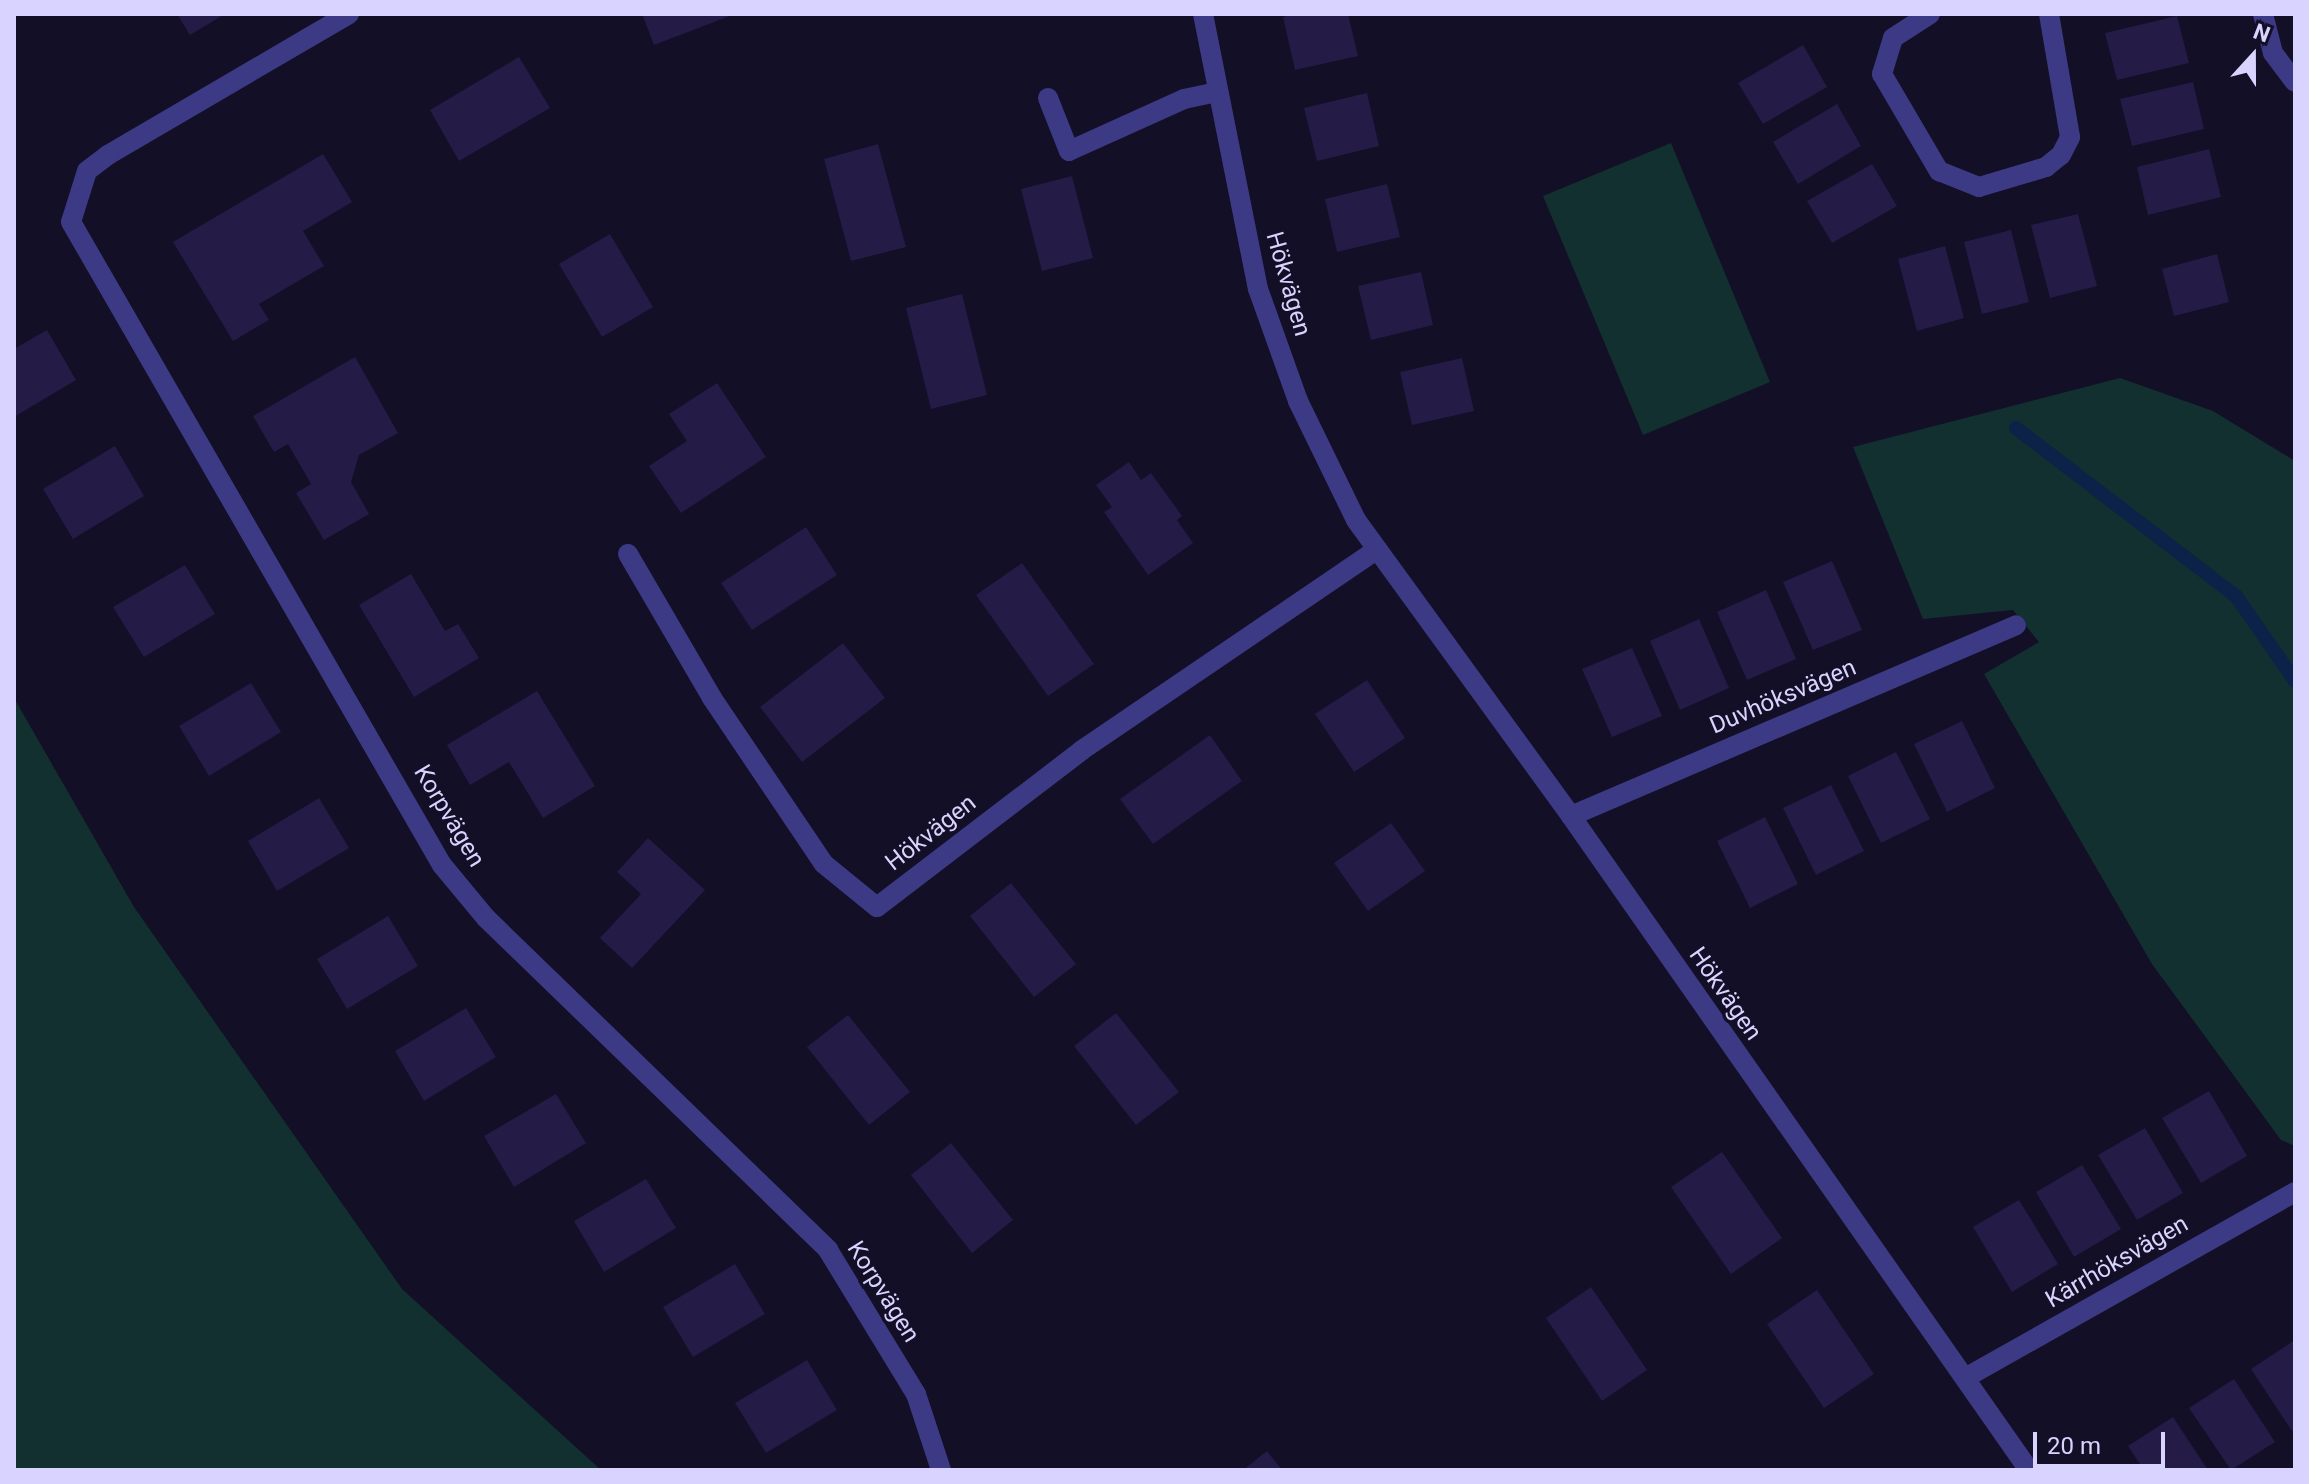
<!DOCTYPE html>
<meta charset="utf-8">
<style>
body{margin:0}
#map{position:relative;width:2309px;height:1484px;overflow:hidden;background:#130f26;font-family:Roboto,sans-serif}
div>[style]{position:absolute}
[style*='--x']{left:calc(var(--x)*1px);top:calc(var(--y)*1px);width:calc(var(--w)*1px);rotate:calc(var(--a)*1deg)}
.green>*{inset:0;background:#12302f}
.stream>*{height:14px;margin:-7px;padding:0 7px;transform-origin:7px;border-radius:7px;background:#0c2248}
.building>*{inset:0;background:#241b47}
.minor>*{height:20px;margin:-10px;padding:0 10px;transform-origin:10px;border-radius:10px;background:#3d3a85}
span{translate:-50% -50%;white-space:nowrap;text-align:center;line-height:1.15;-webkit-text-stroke:7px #130f26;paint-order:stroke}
.street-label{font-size:24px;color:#d9d4ff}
.frame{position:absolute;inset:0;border:16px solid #d9d4ff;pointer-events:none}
.north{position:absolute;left:2213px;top:16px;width:80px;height:80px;-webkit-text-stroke:6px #130f26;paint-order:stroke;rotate:21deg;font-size:22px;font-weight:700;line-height:32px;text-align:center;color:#d9d4ff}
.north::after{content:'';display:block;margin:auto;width:28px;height:36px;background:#d9d4ff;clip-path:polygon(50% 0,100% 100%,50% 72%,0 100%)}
.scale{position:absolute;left:2033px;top:1432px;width:132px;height:36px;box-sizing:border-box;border:4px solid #d9d4ff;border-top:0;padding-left:10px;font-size:24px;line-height:28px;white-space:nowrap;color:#d9d4ff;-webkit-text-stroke:6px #130f26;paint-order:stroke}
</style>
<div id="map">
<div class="green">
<div style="clip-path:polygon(1671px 143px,1770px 382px,1643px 435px,1543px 196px)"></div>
<div style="clip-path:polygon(2120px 378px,2213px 411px,2295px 461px,2295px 1146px,2281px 1140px,2152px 964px,1984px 674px,2039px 642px,2013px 610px,1923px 619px,1853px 447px)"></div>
<div style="clip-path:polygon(14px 698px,134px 907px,402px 1289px,601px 1470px,14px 1470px)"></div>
</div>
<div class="stream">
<div style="--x:2016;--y:428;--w:277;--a:37.4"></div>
<div style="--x:2236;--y:596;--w:103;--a:55.2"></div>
</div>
<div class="building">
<div style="clip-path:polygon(177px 14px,225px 14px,190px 35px)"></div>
<div style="clip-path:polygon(642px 14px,735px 14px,654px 45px)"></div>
<div style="clip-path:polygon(1294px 14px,1348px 14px,1358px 56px,1295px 70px,1283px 17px)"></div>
<div style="clip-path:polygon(2177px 16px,2189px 63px,2117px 80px,2105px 33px)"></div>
<div style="clip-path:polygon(1803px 45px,1827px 87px,1763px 124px,1738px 83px)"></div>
<div style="clip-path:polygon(519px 57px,550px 108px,459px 161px,430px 110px)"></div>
<div style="clip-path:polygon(2193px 82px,2204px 129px,2132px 146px,2120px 99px)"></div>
<div style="clip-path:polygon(1367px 93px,1379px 146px,1317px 161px,1304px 108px)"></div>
<div style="clip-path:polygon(1837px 104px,1861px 146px,1798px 184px,1773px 142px)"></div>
<div style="clip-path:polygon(878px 144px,906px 247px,851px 261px,824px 159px)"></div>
<div style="clip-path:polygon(2209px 149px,2221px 197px,2148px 215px,2137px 167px)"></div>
<div style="clip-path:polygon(323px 154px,352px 202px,303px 231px,324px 266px,259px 304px,269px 320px,233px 341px,173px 242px)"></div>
<div style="clip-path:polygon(1872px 164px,1897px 206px,1832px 243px,1807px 201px)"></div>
<div style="clip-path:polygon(1072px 176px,1093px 258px,1042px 271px,1021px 189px)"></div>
<div style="clip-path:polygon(1387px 184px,1400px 237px,1337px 252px,1325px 199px)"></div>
<div style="clip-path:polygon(2078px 214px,2097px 286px,2050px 298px,2031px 225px)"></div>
<div style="clip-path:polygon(2011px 230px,2029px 302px,1982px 314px,1964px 242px)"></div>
<div style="clip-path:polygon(610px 234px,653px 307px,602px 337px,559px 264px)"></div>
<div style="clip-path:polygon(1945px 246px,1964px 318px,1917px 331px,1898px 259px)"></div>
<div style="clip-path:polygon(2217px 254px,2229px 302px,2174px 316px,2162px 269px)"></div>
<div style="clip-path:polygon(1421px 272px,1433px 325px,1371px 340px,1358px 286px)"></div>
<div style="clip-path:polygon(962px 294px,987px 395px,931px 409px,906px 308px)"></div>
<div style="clip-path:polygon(47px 330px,76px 380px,14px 417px,14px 349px)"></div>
<div style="clip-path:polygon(355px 357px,398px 433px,359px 455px,351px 482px,369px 514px,324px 540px,296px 493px,311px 484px,288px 444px,274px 452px,253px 416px)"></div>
<div style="clip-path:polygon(1462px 358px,1474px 411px,1412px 425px,1400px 372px)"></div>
<div style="clip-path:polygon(717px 383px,766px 457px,681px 513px,649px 466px,687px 441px,669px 414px)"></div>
<div style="clip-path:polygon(115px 446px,144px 496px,73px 539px,43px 489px)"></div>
<div style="clip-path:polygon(1129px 462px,1141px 480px,1151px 473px,1182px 516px,1177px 520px,1193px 543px,1148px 575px,1104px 512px,1112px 507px,1096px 485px)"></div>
<div style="clip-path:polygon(806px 527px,837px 575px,752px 630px,721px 583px)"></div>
<div style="clip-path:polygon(1832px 561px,1862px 630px,1813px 650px,1783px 582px)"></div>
<div style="clip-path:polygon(1022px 563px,1094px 664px,1048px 696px,976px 595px)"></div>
<div style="clip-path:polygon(185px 565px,215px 614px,144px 657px,113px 607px)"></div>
<div style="clip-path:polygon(411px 574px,445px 631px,458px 624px,479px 658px,414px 697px,359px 605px)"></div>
<div style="clip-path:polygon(1766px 590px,1796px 659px,1747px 680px,1717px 612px)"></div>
<div style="clip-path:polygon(1699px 619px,1729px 688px,1680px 710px,1650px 641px)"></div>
<div style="clip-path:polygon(843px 643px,885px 698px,802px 762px,760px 707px)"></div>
<div style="clip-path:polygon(1632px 648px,1662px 716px,1612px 737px,1582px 669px)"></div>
<div style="clip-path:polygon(1367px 680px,1405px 738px,1354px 772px,1315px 714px)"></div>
<div style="clip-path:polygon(251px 683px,281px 732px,209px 776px,179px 726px)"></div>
<div style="clip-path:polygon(537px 691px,595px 786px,543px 818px,509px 762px,470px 785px,447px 745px)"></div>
<div style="clip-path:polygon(1962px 721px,1995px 788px,1947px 812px,1914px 744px)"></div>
<div style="clip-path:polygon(1210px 735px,1242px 781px,1153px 844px,1120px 799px)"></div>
<div style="clip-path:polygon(1896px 752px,1930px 819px,1881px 843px,1848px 776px)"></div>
<div style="clip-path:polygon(1831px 785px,1864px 851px,1816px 875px,1783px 808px)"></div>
<div style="clip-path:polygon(319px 798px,349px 848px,277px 891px,248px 841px)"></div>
<div style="clip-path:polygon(1765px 817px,1798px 884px,1750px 908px,1717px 841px)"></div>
<div style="clip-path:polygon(1391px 823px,1425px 871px,1368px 911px,1334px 863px)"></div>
<div style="clip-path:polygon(648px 838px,705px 890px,632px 968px,600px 938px,641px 894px,617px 872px)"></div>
<div style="clip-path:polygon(1011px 883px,1076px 964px,1034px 997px,970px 916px)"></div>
<div style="clip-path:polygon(388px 916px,418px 966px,347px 1009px,317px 959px)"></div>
<div style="clip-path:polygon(466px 1008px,496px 1057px,424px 1101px,395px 1051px)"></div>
<div style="clip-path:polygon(1116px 1013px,1179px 1092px,1136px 1125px,1074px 1046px)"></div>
<div style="clip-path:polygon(848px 1015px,910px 1092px,869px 1125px,807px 1047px)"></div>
<div style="clip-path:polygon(2209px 1091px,2247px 1156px,2201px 1183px,2162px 1118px)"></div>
<div style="clip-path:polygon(556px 1094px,586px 1143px,514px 1187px,484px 1136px)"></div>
<div style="clip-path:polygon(2145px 1128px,2183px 1193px,2137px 1220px,2098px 1155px)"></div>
<div style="clip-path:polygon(951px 1143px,1013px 1220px,972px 1253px,911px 1175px)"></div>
<div style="clip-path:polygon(1722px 1152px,1782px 1238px,1731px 1274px,1671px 1187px)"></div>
<div style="clip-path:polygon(2082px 1165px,2121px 1229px,2074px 1257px,2036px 1192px)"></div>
<div style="clip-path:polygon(646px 1179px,676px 1228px,604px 1272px,574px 1221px)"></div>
<div style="clip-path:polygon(2019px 1200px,2058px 1264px,2012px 1292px,1973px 1227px)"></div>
<div style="clip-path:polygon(735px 1264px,765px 1314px,693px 1357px,663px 1307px)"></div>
<div style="clip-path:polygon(1591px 1287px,1647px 1370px,1602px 1401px,1546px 1318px)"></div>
<div style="clip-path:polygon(1817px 1290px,1874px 1374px,1824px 1408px,1767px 1324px)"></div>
<div style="clip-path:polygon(2295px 1340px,2295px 1429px,2292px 1431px,2251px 1369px)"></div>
<div style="clip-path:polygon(807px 1360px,837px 1410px,766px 1453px,735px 1403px)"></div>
<div style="clip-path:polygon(2234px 1379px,2275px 1442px,2231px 1470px,2189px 1408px)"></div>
<div style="clip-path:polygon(2173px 1417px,2208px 1470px,2144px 1470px,2128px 1446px)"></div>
<div style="clip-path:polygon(1267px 1451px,1282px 1470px,1243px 1470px)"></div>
</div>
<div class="minor">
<div style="--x:349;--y:14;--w:279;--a:149.7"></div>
<div style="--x:108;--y:155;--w:26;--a:143"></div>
<div style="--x:87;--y:171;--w:53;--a:107.4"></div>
<div style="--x:71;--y:222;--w:742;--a:60.02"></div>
<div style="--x:442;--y:865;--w:69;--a:50.3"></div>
<div style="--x:486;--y:918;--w:477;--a:44.1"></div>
<div style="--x:828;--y:1250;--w:169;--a:58.6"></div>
<div style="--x:916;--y:1394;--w:80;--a:71.8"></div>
<div style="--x:1203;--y:14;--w:280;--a:78.7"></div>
<div style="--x:1258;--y:289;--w:119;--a:70.3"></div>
<div style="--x:1298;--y:401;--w:132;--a:64"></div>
<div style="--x:1356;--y:520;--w:366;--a:54"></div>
<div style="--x:1571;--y:816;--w:798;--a:55"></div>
<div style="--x:1930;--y:14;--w:44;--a:147"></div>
<div style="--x:1893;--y:38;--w:38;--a:107"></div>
<div style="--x:1882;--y:74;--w:113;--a:59.6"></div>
<div style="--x:1939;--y:171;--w:43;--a:21.8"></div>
<div style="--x:1979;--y:187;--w:70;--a:-16.6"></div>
<div style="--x:2046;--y:167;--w:19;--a:-39"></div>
<div style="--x:2061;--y:155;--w:20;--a:-63"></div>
<div style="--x:2070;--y:137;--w:125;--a:-99.7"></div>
<div style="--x:2263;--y:14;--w:40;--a:75.6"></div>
<div style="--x:2273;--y:53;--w:36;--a:53"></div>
<div style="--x:1048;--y:98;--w:57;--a:68.4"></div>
<div style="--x:1069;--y:151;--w:126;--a:-24.3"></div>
<div style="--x:1184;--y:99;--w:34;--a:-12"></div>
<div style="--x:628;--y:554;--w:167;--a:59.7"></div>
<div style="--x:712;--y:698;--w:200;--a:56"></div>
<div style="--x:824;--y:864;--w:68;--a:39.1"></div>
<div style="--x:877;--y:907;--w:258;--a:-37.4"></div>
<div style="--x:1082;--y:750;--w:354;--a:-34.2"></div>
<div style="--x:1571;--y:816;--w:484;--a:-23.2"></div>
<div style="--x:1965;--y:1378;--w:379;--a:-29.4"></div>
</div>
<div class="street-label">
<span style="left:1288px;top:284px;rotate:74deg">Hökvägen</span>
<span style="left:1783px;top:697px;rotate:-23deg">Duvhöksvägen</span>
<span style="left:449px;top:816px;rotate:59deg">Korpvägen</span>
<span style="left:931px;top:833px;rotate:-38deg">Hökvägen</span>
<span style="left:1725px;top:994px;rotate:55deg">Hökvägen</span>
<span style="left:2117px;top:1262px;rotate:-30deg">Kärrhöksvägen</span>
<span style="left:883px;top:1292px;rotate:58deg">Korpvägen</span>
</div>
<div class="frame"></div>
<div class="north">N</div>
<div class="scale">20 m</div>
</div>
